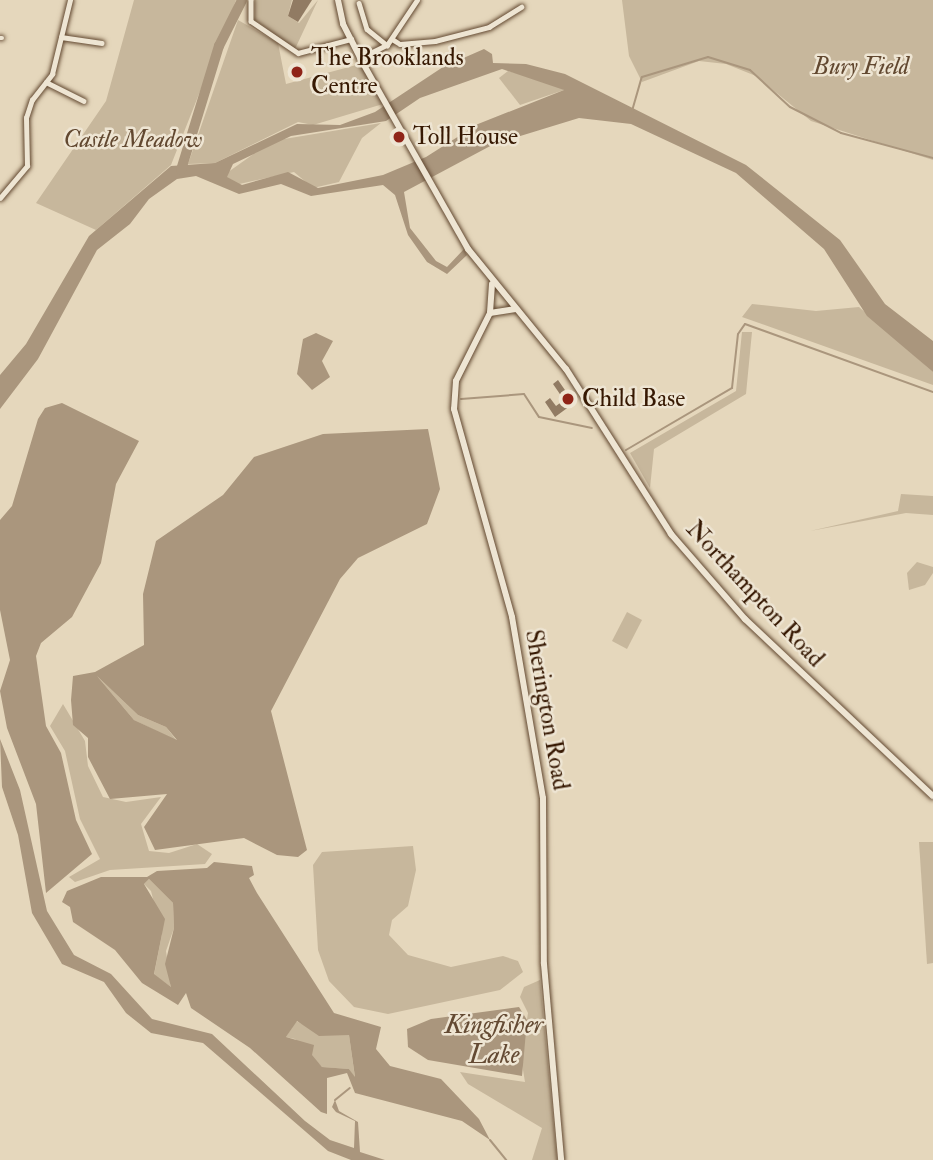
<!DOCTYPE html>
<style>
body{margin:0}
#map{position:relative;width:933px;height:1160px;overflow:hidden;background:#e5d7bc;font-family:"IM FELL Double Pica",serif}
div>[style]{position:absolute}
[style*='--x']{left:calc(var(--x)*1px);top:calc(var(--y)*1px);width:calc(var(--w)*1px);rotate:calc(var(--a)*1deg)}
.green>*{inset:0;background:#c7b79c}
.water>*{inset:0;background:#aa967d}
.stream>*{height:2px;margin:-1px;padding:0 1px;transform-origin:1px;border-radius:1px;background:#aa967d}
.river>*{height:10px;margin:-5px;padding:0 5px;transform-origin:5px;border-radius:5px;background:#aa967d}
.building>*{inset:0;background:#917b63}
.roads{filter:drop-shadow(0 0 2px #624830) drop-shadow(0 0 2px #624830)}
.street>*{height:4.5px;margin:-2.25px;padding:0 2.25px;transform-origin:2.25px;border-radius:2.25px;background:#eee5d3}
.secondary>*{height:6px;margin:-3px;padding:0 3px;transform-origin:3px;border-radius:3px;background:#eee5d3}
.dots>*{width:19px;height:19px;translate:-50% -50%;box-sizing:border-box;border:4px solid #eee5d3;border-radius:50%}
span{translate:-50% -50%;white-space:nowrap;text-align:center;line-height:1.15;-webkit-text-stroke:5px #eee5d3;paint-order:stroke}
.poi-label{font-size:24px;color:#361802}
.left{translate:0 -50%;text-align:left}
.park-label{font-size:24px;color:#624830;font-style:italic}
.street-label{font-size:24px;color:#361802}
.water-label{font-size:26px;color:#644a33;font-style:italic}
</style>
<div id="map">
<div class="green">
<div style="clip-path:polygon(134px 0,236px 0,171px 165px,96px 230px,36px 203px,106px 101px)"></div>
<div style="clip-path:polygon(255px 0,292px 0,288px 16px,299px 23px,318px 0,295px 49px,255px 20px)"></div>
<div style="clip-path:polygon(622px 0,933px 0,933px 160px,811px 121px,756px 76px,726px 64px,699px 61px,642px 82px,629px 56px)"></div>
<div style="clip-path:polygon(238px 20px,278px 43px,286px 84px,360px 64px,383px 104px,313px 125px,298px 122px,215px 163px,188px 164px)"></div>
<div style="clip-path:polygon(508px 71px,556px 83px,564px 90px,520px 105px,499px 78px)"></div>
<div style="clip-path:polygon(381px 123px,362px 138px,339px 182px,313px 188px,294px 172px,235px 185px,224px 175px,272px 141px)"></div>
<div style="clip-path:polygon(752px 304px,816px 311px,859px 307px,933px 372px,933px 385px,742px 317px)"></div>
<div style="clip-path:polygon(742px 332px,752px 332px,746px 394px,654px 449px,650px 488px,630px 453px,736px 391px)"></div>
<div style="clip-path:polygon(901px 494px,933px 496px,933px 515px,906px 513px,810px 531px,898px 511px)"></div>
<div style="clip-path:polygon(917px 562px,933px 567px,933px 573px,925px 585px,909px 590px,907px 573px)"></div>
<div style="clip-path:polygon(627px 612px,642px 620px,627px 649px,612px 641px)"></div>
<div style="clip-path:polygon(97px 676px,138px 715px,166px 727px,177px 741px,134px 720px)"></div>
<div style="clip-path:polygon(63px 704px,85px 741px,88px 766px,103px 797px,126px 802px,161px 797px,141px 824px,149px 851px,169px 853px,197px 844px,212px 854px,205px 864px,110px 870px,75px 882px,69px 877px,100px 859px,80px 819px,65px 751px,50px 726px)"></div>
<div style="clip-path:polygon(919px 842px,933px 842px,933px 963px,927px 964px)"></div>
<div style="clip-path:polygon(413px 846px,416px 870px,408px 906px,392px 920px,389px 935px,408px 955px,451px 967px,503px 956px,518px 961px,523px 972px,500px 990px,388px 1014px,354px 1007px,329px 981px,318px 950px,313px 865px,322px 852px)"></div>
<div style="clip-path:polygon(149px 879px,173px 903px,174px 928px,166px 951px,171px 987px,154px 975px,162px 934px,151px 891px,144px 884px)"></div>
<div style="clip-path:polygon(540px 980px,557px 1160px,532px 1160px,542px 1128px,468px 1084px,460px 1072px,525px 1082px,521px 1058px,528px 1013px,520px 997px,524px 987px)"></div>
<div style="clip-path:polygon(296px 1021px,322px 1034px,349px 1035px,355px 1078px,349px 1069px,322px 1067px,295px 1039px,286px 1037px)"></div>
</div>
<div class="water">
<div style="clip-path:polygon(evenodd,484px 49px,492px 54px,493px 63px,526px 64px,565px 74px,746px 165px,840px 240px,885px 304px,933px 341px,933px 372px,867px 316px,824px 249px,736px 173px,631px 124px,579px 118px,494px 144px,404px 192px,410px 228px,436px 261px,447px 267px,464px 249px,467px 255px,447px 274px,427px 262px,408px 235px,395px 195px,383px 185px,311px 196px,281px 184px,239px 194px,196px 176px,177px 179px,149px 199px,130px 224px,97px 250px,38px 359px,0 409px,0 375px,26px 344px,89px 236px,171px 166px,215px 163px,297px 124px,340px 125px,375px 112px,443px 67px,484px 49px,502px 69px,564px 90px,478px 124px,426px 157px,383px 175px,318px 188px,288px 172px,242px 185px,227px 177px,233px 164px,291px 136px,386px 121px,420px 98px,502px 69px)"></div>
<div style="clip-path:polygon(316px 333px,333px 341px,322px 361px,330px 377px,312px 390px,297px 374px,303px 339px)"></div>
<div style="clip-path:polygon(62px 403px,139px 441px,116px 484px,101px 563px,72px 617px,41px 643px,36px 656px,46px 726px,61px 753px,76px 820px,92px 854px,46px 893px,36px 804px,7px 728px,0 691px,10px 660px,0 610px,0 520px,12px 506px,38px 419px,45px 408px)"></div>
<div style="clip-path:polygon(evenodd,428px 429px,440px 489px,427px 524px,358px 558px,340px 579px,271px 711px,307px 850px,298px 857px,277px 855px,244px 838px,155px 850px,144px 827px,167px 794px,110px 799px,88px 757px,88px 738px,73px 725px,71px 700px,73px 676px,95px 672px,144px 645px,143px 594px,156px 541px,223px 495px,254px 457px,323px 434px,428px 429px,97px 676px,138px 715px,166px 727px,177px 740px,134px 720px,97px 676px)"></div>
<div style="clip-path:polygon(0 739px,20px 790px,47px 911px,74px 955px,111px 974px,152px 1019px,212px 1034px,305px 1121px,330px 1140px,354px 1148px,355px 1121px,336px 1112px,332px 1107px,335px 1100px,339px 1111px,358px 1122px,360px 1152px,385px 1160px,351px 1160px,328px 1151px,203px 1043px,151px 1033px,126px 1013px,104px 982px,62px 964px,32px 913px,18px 835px,2px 787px)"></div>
<div style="clip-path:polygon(evenodd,214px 862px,252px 866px,254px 875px,249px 878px,257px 893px,334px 1013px,381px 1027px,376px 1049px,390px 1066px,441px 1079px,479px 1119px,490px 1140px,462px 1121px,355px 1093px,347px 1073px,327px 1078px,327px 1114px,321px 1112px,250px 1048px,191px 1008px,186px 993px,178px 1005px,142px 983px,115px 950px,73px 922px,70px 907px,62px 902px,67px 891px,101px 877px,147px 877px,157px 871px,207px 868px,214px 862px,149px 879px,173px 903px,174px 928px,165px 964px,171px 987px,154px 974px,165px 919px,144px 884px,149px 879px,214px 862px,297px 1021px,319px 1036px,349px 1035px,355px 1077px,349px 1069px,322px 1067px,312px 1055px,314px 1045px,286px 1037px,297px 1021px)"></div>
<div style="clip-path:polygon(519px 1007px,527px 1020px,522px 1076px,428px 1060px,408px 1047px,407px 1029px,431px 1019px)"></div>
</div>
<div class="stream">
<div style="--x:632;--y:111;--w:35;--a:-74"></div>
<div style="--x:642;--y:77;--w:69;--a:-16.9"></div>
<div style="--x:708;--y:57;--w:44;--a:17.2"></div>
<div style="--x:750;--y:70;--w:54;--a:42.8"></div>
<div style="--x:790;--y:107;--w:57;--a:27"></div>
<div style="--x:841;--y:133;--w:95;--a:15.2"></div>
<div style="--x:461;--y:399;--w:63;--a:-4.5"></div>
<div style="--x:524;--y:394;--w:27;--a:57"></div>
<div style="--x:539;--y:417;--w:54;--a:11.7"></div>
<div style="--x:626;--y:450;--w:123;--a:-30.3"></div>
<div style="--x:732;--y:388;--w:54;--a:-83.7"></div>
<div style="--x:738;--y:334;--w:12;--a:-55"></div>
<div style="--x:745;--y:324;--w:200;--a:19.9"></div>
<div style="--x:335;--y:1100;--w:19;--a:-39"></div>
<div style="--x:490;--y:1140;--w:26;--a:51"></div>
</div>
<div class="river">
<div style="--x:181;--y:170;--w:130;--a:-73"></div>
<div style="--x:219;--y:46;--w:51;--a:-63.4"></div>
</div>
<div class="building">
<div style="clip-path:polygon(293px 0,312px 0,298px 22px,288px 16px)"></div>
<div style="clip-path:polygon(558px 380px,574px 403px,555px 417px,545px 402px,550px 398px,556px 406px,564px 400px,553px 384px)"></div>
</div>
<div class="roads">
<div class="street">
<div style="--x:251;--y:0;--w:21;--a:90"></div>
<div style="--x:251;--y:21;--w:57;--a:34.2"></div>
<div style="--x:298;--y:53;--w:55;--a:-14.8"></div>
<div style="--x:359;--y:3;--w:27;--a:73"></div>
<div style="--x:367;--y:29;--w:26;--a:39"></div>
<div style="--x:61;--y:37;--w:41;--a:8.3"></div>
<div style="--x:0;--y:38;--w:2;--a:0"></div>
<div style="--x:392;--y:39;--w:9;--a:32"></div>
<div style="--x:400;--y:44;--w:35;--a:-5"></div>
<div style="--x:435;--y:41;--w:56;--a:-14.5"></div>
<div style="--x:489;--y:27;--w:38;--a:-32"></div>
<div style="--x:360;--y:58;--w:30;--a:-26"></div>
<div style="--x:387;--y:45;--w:54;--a:-56.3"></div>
<div style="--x:46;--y:82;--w:42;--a:26.6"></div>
<div style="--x:0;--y:198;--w:42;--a:-49.8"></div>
<div style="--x:27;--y:166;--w:48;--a:-91.2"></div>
<div style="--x:26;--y:118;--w:19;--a:-72"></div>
<div style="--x:32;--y:100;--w:33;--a:-52"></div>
<div style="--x:52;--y:74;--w:76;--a:-76.3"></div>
</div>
<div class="secondary">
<div style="--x:338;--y:0;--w:25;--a:78"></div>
<div style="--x:343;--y:24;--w:38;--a:63"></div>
<div style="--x:360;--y:58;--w:219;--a:60.5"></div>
<div style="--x:468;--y:249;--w:155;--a:50.8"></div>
<div style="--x:566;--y:369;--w:196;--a:57.5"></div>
<div style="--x:671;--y:534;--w:113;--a:49"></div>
<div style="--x:745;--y:619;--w:258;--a:43.3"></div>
<div style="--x:492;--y:284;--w:29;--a:94"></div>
<div style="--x:490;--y:313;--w:76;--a:116.6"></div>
<div style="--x:456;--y:381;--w:28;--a:94"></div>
<div style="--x:454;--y:409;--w:216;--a:74.4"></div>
<div style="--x:512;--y:617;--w:184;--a:80.3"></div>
<div style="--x:543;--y:798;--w:166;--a:89.7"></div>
<div style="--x:544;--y:964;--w:197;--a:85"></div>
<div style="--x:490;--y:313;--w:26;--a:-9"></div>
</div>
</div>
<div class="dots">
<div style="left:297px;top:72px;background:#8f2418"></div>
<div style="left:399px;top:137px;background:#8f2418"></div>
<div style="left:568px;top:399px;background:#8f2418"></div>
</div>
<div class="poi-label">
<span class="left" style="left:311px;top:72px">The Brooklands<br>Centre</span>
<span class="left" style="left:413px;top:137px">Toll House</span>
<span class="left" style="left:582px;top:399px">Child Base</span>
</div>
<div class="park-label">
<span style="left:861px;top:67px">Bury Field</span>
<span style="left:133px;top:140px">Castle Meadow</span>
</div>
<div class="street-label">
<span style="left:755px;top:594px;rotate:47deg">Northampton Road</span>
<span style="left:547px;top:710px;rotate:80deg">Sherington Road</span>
</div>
<div class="water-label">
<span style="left:494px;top:1041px">Kingfisher<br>Lake</span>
</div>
</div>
